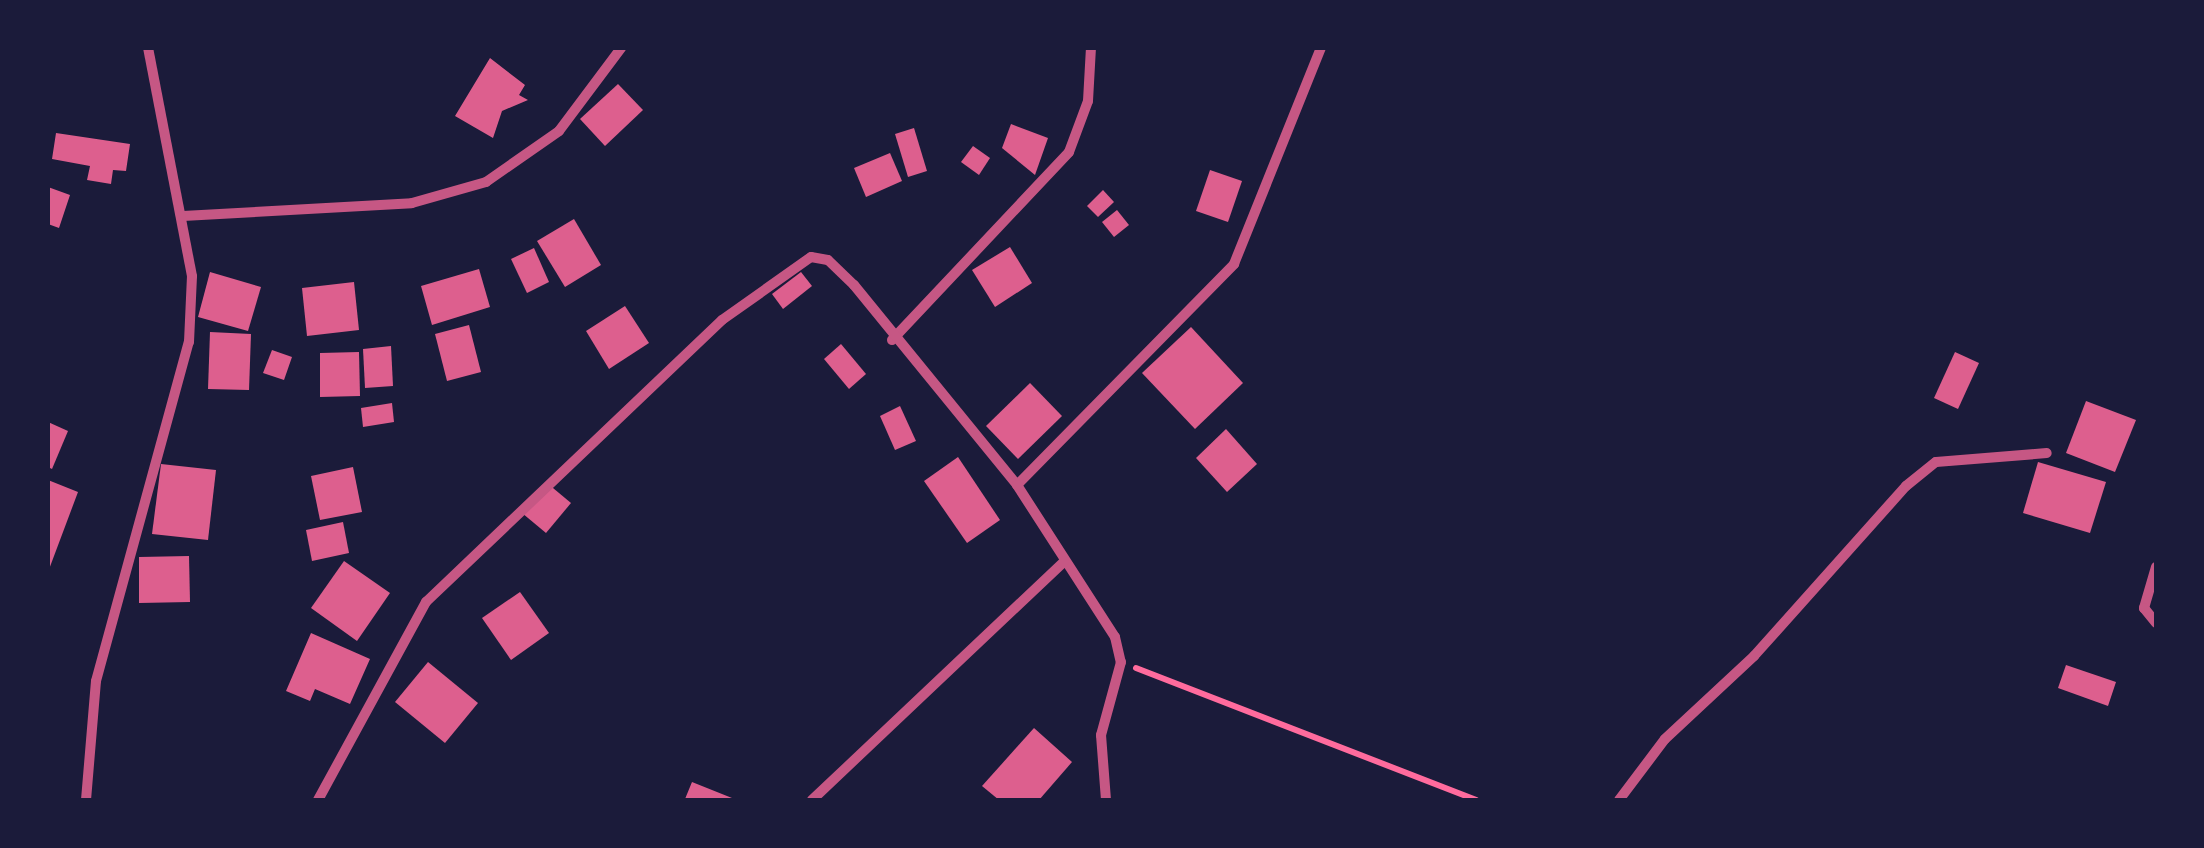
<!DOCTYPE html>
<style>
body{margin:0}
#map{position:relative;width:2204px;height:848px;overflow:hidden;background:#1b1b3a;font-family:Raleway,sans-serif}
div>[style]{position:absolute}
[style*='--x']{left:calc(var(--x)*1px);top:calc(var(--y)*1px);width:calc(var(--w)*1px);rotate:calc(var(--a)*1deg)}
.building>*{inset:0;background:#dd5f8e}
.path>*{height:6px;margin:-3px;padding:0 3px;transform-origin:3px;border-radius:3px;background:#ff6b9d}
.minor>*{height:10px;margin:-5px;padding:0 5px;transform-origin:5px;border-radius:5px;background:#c65784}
span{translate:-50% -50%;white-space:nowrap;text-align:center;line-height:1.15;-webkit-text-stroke:8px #1b1b3a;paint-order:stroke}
.frame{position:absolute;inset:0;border:50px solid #1b1b3a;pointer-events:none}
</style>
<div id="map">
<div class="building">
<div style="clip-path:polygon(490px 58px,525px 85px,519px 95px,528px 100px,502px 111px,493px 138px,455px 116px)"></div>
<div style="clip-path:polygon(618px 84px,643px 110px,605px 146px,580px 119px)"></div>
<div style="clip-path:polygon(1011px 124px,1048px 138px,1035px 175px,1002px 148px)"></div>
<div style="clip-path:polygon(914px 128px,927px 171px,908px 177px,895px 134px)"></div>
<div style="clip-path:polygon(56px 133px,130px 144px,126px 171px,113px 170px,111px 184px,87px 180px,90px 166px,52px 159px)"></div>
<div style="clip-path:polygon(973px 146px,990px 158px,979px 175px,961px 162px)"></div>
<div style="clip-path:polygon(890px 153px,902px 181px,866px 197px,854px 168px)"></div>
<div style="clip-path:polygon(1210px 170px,1242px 181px,1228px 222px,1196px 211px)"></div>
<div style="clip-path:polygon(48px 187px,70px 195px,59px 228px,48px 224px)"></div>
<div style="clip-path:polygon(1103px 190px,1114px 202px,1098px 217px,1087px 206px)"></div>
<div style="clip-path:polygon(1117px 210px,1129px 225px,1114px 237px,1102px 222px)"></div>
<div style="clip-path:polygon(574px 219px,601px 265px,565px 287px,537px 241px)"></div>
<div style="clip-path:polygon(1010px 247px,1032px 283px,995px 307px,972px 270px)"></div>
<div style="clip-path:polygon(534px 248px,549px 282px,527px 293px,511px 259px)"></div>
<div style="clip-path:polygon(479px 269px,490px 307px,432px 325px,421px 286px)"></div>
<div style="clip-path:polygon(210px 272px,261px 287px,248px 331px,198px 317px)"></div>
<div style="clip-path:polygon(801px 272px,812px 286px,783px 309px,772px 294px)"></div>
<div style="clip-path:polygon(354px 282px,359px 330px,307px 336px,302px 288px)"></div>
<div style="clip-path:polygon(625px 306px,649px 343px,609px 369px,586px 331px)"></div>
<div style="clip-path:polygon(469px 325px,481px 372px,447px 381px,435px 334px)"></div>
<div style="clip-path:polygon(1191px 327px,1243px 383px,1195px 429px,1142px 373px)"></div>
<div style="clip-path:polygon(210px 332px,251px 334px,249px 390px,208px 389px)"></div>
<div style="clip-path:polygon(841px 344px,866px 374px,849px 389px,824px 359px)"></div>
<div style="clip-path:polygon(391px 346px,393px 386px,365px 388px,363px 349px)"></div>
<div style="clip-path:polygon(272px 350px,292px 357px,284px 380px,263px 373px)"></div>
<div style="clip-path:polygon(359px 352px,360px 396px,320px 397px,320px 353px)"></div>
<div style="clip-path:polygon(1955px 352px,1979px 363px,1958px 409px,1934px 398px)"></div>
<div style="clip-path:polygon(1030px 383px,1062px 416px,1018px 459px,986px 426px)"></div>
<div style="clip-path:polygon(2086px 401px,2136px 420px,2115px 472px,2066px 453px)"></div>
<div style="clip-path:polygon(392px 403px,394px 422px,363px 427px,361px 408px)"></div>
<div style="clip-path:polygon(900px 406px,916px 441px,895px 450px,880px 416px)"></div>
<div style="clip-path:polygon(48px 422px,68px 431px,52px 469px,48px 467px)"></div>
<div style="clip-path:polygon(1226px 429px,1257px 464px,1227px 492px,1196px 458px)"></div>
<div style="clip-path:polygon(958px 457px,1000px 520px,967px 543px,924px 481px)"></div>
<div style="clip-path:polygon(2038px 462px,2106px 482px,2090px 533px,2023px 513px)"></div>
<div style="clip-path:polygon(161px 464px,216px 470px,208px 540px,152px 534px)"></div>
<div style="clip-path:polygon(353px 467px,362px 512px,320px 520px,311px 476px)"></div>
<div style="clip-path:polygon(48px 480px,78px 492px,48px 572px)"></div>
<div style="clip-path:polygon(547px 483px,571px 503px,546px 533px,522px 513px)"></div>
<div style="clip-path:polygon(343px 522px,349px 553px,312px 561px,306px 530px)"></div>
<div style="clip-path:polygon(189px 556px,190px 602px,139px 603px,139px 557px)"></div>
<div style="clip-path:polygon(344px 561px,390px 593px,357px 641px,311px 608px)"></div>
<div style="clip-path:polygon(520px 592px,549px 633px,511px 660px,482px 618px)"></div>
<div style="clip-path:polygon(311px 633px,370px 659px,350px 704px,315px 689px,310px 701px,286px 691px)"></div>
<div style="clip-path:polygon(428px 662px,478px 703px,445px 743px,395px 702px)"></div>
<div style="clip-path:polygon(2066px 665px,2116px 682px,2108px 706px,2058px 688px)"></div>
<div style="clip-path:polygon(1034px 728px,1072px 762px,1039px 800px,999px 800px,982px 786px)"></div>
<div style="clip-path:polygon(692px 782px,737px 800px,669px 800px,685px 799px)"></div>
</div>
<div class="path">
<div style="--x:1136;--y:668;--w:365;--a:21.2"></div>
</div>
<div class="minor">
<div style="--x:183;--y:216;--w:229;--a:-3.2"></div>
<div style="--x:412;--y:203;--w:77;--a:-15.8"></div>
<div style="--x:486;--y:182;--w:89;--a:-34.9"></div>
<div style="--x:559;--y:131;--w:104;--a:-53.2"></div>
<div style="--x:892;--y:340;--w:258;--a:-46.7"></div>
<div style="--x:1069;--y:152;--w:54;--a:-69.6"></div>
<div style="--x:1088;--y:101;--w:53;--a:-86.8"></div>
<div style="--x:1017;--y:485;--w:310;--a:-45.5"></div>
<div style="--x:1234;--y:264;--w:233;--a:-68.1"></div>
<div style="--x:2156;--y:567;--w:43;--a:106.3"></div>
<div style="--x:2144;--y:608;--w:19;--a:51"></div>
<div style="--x:86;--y:800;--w:119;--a:-85.2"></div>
<div style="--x:96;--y:681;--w:352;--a:-74.7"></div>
<div style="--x:189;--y:342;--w:66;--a:-87.4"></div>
<div style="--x:192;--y:276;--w:232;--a:-100.9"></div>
<div style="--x:318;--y:800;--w:226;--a:-61.4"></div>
<div style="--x:426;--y:602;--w:409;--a:-43.6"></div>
<div style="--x:722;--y:320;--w:109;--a:-35.3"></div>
<div style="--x:811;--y:257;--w:17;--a:10"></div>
<div style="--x:828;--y:260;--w:36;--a:44"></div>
<div style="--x:854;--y:285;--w:258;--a:50.8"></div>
<div style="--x:1017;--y:485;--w:181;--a:57.2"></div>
<div style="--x:1115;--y:637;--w:26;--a:77"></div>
<div style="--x:1121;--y:662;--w:76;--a:105.3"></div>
<div style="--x:1101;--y:735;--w:65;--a:85.6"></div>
<div style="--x:812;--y:800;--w:347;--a:-43.4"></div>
<div style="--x:1619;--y:800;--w:76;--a:-53"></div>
<div style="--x:1665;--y:739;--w:122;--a:-43"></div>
<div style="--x:1754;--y:656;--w:228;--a:-48.2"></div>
<div style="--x:1906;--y:486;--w:38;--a:-39"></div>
<div style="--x:1936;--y:462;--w:111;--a:-4.6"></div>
</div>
<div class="frame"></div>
</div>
